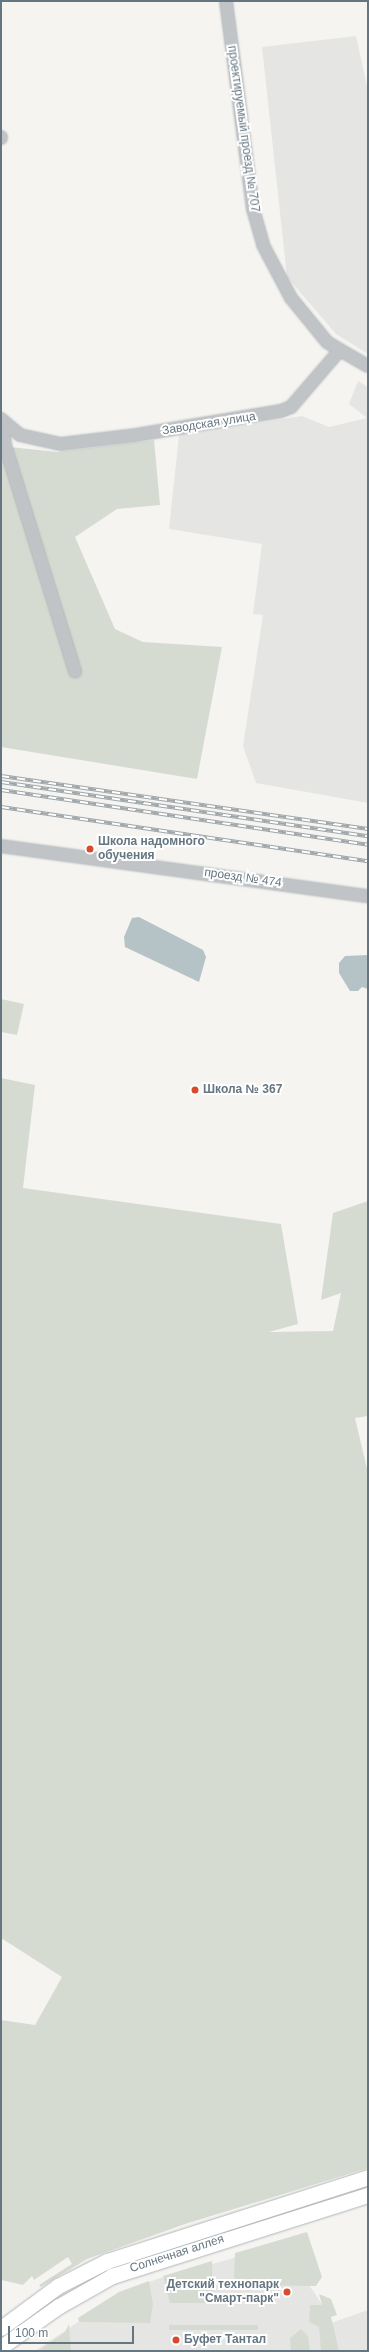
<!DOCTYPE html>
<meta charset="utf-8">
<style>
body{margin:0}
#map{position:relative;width:369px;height:2352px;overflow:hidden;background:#f5f4f1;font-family:Arial,sans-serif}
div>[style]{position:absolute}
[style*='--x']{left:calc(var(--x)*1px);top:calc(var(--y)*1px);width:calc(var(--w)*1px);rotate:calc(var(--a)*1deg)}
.built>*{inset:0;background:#e5e6e4}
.green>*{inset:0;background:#d6dbd2}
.water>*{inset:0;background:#b6c3c6}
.roads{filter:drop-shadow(0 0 1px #b1b6b9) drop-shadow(0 0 1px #b1b6b9)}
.minor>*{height:12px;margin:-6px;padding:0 6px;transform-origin:6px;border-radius:6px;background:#c0c4c7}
.major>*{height:15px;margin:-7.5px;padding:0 7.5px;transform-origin:7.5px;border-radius:7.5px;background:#fff}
.rail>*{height:4px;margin-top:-2px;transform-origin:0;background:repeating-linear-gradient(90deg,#fff 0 8px,#9fa6aa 0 16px);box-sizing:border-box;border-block:1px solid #9fa6aa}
.dots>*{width:11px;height:11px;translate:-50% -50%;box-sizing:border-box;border:2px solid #fff;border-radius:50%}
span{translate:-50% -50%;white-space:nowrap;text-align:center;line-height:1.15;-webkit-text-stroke:4px #fff;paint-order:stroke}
.street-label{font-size:12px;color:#657681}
.poi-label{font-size:12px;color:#657681;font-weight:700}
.left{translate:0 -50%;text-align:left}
.right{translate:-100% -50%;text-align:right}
.frame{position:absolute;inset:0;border:2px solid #657681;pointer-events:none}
.scale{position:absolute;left:8px;top:2326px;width:126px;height:18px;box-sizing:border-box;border:2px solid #657681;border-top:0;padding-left:5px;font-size:12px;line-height:14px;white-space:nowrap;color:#657681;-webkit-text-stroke:3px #fff;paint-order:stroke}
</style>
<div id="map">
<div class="built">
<div style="clip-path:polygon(356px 36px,368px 91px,368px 354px,336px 334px,287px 277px,262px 47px)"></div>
<div style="clip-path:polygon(358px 381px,368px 387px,368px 803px,256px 783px,243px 746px,263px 615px,253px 614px,262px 544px,169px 529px,179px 435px,302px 416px,329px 427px,367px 418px,349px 404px)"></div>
<div style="clip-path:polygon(296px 2241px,309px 2285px,326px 2310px,331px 2323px,368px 2310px,368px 2351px,35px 2351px,121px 2293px,157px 2279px)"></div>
</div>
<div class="green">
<div style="clip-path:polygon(154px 440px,160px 505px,117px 509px,75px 537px,115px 629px,143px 642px,222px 647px,197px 779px,1px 747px,1px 446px,57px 452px)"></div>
<div style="clip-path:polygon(1px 999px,24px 1004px,17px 1035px,1px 1032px)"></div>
<div style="clip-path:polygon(1px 1078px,35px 1085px,23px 1188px,281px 1224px,298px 1324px,269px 1332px,333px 1331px,341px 1293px,321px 1300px,333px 1213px,368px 1201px,368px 1416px,355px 1418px,368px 1473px,368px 2168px,185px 2224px,87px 2259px,41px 2287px,39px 2285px,72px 2264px,68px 2257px,34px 2280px,32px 2276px,23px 2285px,1px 2280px,1px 2020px,35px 2025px,62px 1977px,1px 1938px)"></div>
<div style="clip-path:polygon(307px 2232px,322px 2277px,316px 2286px,239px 2285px,234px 2278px,235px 2253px)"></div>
<div style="clip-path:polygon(212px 2261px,213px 2303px,170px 2303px,163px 2276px)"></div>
<div style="clip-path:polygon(149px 2281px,153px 2304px,150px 2323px,79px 2322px,78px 2318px,119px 2292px)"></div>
<div style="clip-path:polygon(319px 2294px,331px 2299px,337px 2315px,331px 2317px,339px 2351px,321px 2351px,319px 2327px,309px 2322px,310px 2305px,322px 2305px)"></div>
<div style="clip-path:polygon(69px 2324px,71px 2351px,38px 2351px,65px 2332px)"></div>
<div style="clip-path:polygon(169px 2325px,258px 2325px,258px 2330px,169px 2330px)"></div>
<div style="clip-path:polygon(301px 2329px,308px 2336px,310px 2351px,291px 2351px,290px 2338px)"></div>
</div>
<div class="water">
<div style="clip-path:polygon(139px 917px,203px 950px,206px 957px,199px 982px,125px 947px,124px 937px,132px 918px)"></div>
<div style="clip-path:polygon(368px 955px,368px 989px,362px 987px,358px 991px,350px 991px,339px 973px,339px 963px,345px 956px)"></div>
</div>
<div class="roads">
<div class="minor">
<div style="--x:226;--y:1;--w:210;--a:82.6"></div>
<div style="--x:253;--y:209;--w:37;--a:74"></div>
<div style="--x:263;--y:245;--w:60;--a:62.2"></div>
<div style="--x:291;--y:298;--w:57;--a:50.7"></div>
<div style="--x:327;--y:342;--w:15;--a:32"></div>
<div style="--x:1;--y:137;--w:1;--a:90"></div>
<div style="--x:1;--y:419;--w:25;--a:40"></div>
<div style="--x:20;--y:435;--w:42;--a:12.4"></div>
<div style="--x:61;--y:444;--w:76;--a:-6.8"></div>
<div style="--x:136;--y:435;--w:147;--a:-9.4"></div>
<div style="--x:281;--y:411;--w:11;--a:-22"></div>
<div style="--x:291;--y:407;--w:75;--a:-49.3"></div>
<div style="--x:340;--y:350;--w:32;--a:30"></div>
<div style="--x:2;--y:423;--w:22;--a:82"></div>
<div style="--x:5;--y:445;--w:237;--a:72.8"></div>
<div style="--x:1;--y:846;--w:370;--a:7.8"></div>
</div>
<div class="major">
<div style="--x:1;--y:2328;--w:71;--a:-36.4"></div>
<div style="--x:58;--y:2286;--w:55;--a:-27"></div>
<div style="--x:107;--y:2261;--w:274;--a:-17.8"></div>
<div style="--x:1;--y:2347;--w:71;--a:-35.3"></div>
<div style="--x:59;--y:2306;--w:61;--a:-29.5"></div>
<div style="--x:112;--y:2276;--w:269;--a:-17.6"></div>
</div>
</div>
<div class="rail">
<div style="--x:1;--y:776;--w:371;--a:8.2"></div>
<div style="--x:1;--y:782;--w:371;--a:8.4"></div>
<div style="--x:1;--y:790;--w:371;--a:8.5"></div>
<div style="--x:1;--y:807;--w:371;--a:8.4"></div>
</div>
<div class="dots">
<div style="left:90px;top:849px;background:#da492b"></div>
<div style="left:195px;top:1090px;background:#da492b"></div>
<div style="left:287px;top:2292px;background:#da492b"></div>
<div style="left:176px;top:2340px;background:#da492b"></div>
</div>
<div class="street-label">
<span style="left:243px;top:129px;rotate:82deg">проектируемый проезд № 707</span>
<span style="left:209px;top:424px;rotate:-9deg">Заводская улица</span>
<span style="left:243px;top:878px;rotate:8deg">проезд № 474</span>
<span style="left:177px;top:2254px;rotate:-18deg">Солнечная аллея</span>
</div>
<div class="poi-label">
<span class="left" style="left:98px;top:849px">Школа надомного<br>обучения</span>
<span class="left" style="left:203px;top:1090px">Школа № 367</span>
<span class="right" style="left:279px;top:2292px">Детский технопарк<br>"Смарт-парк"</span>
<span class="left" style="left:184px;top:2340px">Буфет Тантал</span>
</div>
<div class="frame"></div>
<div class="scale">100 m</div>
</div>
